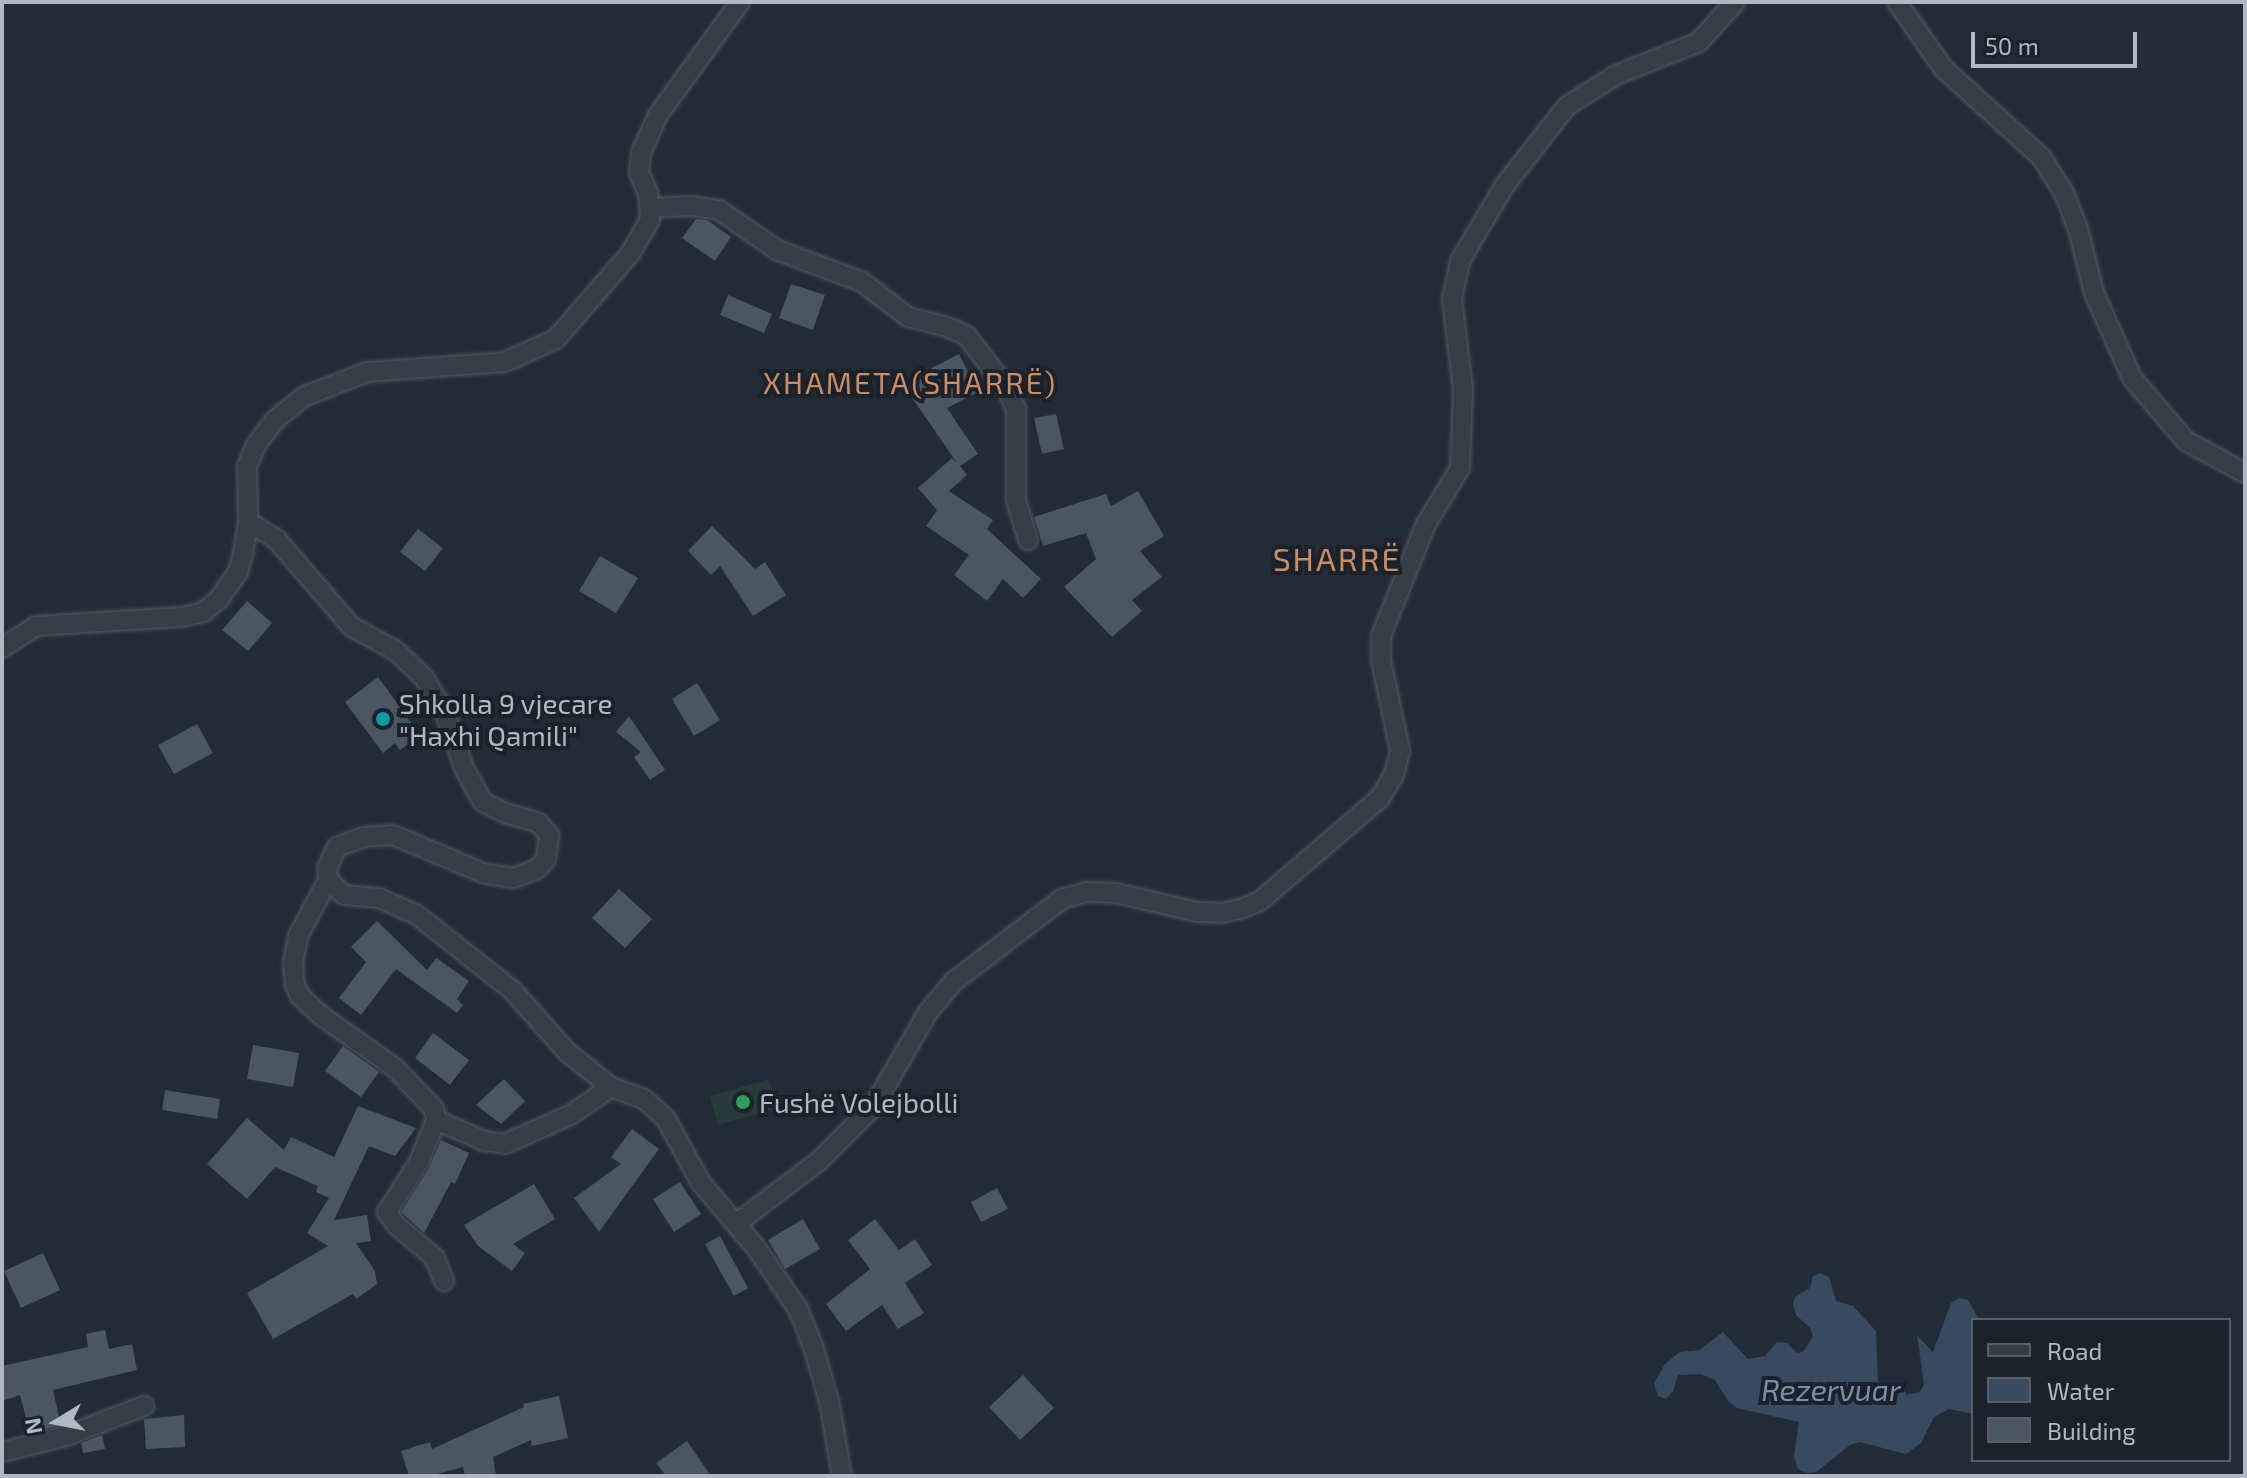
<!DOCTYPE html>
<meta charset="utf-8">
<style>
body{margin:0}
#map{position:relative;width:2247px;height:1478px;overflow:hidden;background:#222c36;font-family:"Exo 2",sans-serif}
div>[style]{position:absolute}
[style*='--x']{left:calc(var(--x)*1px);top:calc(var(--y)*1px);width:calc(var(--w)*1px);rotate:calc(var(--a)*1deg)}
.green>*{inset:0;background:#273a39}
.water>*{inset:0;background:#384a5f}
.building>*{inset:0;background:#4a5662}
.roads{filter:drop-shadow(0 0 2px #535b65) drop-shadow(0 0 2px #535b65)}
.street>*{height:18px;margin:-9px;padding:0 9px;transform-origin:9px;border-radius:9px;background:#353d47}
.dots>*{width:22px;height:22px;translate:-50% -50%;box-sizing:border-box;border:4px solid #1b222b;border-radius:50%}
span{translate:-50% -50%;white-space:nowrap;text-align:center;line-height:1.15;-webkit-text-stroke:8px #1b222b;paint-order:stroke}
.poi-label{font-size:28px;color:#b0b8c3}
.left{translate:0 -50%;text-align:left}
.neighbourhood-label{font-size:30px;color:#cb8c63;letter-spacing:2px}
.water-label{font-size:30px;color:#7a90aa;font-style:italic}
.quarter-label{font-size:32px;color:#cb8c63;letter-spacing:2px}
.frame{position:absolute;inset:0;border:4px solid #b0b8c3;pointer-events:none}
.legend{position:absolute;left:1971px;top:1318px;width:260px;height:144px;box-sizing:border-box;background:#1b222b;border:2px solid #575e68;margin:0;padding:10px 14px;list-style:none;font-size:24px;color:#b0b8c3}
.legend li{display:flex;align-items:center;gap:16px;height:40px}
.legend b{width:40px;border:2px solid #575e68}
.north{position:absolute;left:16px;top:1382px;width:80px;height:80px;-webkit-text-stroke:6px #1b222b;paint-order:stroke;rotate:260deg;font-size:22px;font-weight:700;line-height:32px;text-align:center;color:#b0b8c3}
.north::after{content:'';display:block;margin:auto;width:28px;height:36px;background:#b0b8c3;clip-path:polygon(50% 0,100% 100%,50% 72%,0 100%)}
.scale{position:absolute;left:1971px;top:32px;width:166px;height:36px;box-sizing:border-box;border:4px solid #b0b8c3;border-top:0;padding-left:10px;font-size:24px;line-height:28px;white-space:nowrap;color:#b0b8c3;-webkit-text-stroke:6px #1b222b;paint-order:stroke}
</style>
<div id="map">
<div class="green">
<div style="clip-path:polygon(769px 1079px,777px 1108px,718px 1125px,710px 1096px)"></div>
</div>
<div class="water">
<div style="clip-path:polygon(1820px 1273px,1829px 1277px,1836px 1301px,1853px 1306px,1876px 1331px,1878px 1381px,1885px 1386px,1903px 1386px,1906px 1395px,1920px 1392px,1924px 1384px,1917px 1335px,1933px 1352px,1951px 1303px,1960px 1298px,1968px 1300px,1979px 1320px,1973px 1320px,1973px 1414px,1949px 1409px,1934px 1417px,1921px 1443px,1906px 1454px,1859px 1442px,1850px 1445px,1816px 1472px,1807px 1473px,1798px 1469px,1794px 1456px,1799px 1422px,1737px 1408px,1728px 1401px,1715px 1380px,1701px 1374px,1678px 1375px,1673px 1391px,1666px 1399px,1658px 1396px,1654px 1383px,1665px 1364px,1680px 1352px,1699px 1350px,1723px 1332px,1748px 1359px,1765px 1356px,1777px 1342px,1787px 1343px,1797px 1353px,1804px 1351px,1813px 1336px,1810px 1328px,1796px 1315px,1793px 1304px,1795px 1297px,1810px 1288px,1813px 1276px)"></div>
</div>
<div class="building">
<div style="clip-path:polygon(696px 219px,707px 220px,731px 237px,715px 261px,682px 238px)"></div>
<div style="clip-path:polygon(791px 284px,825px 295px,813px 330px,779px 318px)"></div>
<div style="clip-path:polygon(728px 295px,772px 314px,764px 333px,720px 315px)"></div>
<div style="clip-path:polygon(959px 354px,978px 392px,947px 408px,978px 454px,960px 466px,967px 475px,949px 491px,993px 520px,987px 529px,1041px 579px,1023px 598px,1003px 579px,987px 601px,954px 575px,969px 555px,926px 526px,937px 510px,918px 488px,952px 458px,957px 463px,906px 389px,931px 372px,930px 369px)"></div>
<div style="clip-path:polygon(1056px 414px,1064px 449px,1042px 454px,1034px 418px)"></div>
<div style="clip-path:polygon(1138px 491px,1164px 536px,1140px 551px,1162px 577px,1132px 600px,1142px 611px,1112px 637px,1064px 587px,1096px 559px,1086px 533px,1043px 546px,1034px 517px,1106px 494px,1111px 506px)"></div>
<div style="clip-path:polygon(712px 526px,755px 569px,765px 562px,786px 595px,753px 616px,720px 566px,711px 575px,688px 551px)"></div>
<div style="clip-path:polygon(418px 529px,443px 548px,425px 571px,400px 552px)"></div>
<div style="clip-path:polygon(600px 556px,638px 578px,616px 613px,579px 591px)"></div>
<div style="clip-path:polygon(247px 601px,272px 623px,248px 651px,222px 630px)"></div>
<div style="clip-path:polygon(378px 677px,421px 736px,400px 750px,395px 743px,383px 753px,345px 702px)"></div>
<div style="clip-path:polygon(697px 683px,720px 720px,694px 736px,672px 699px)"></div>
<div style="clip-path:polygon(629px 716px,665px 770px,650px 780px,634px 757px,641px 752px,616px 732px)"></div>
<div style="clip-path:polygon(197px 724px,213px 753px,174px 774px,158px 745px)"></div>
<div style="clip-path:polygon(619px 889px,652px 919px,625px 948px,592px 918px)"></div>
<div style="clip-path:polygon(377px 921px,427px 970px,436px 958px,469px 981px,457px 999px,463px 1005px,457px 1013px,396px 969px,361px 1015px,339px 998px,366px 962px,351px 947px)"></div>
<div style="clip-path:polygon(433px 1033px,469px 1060px,450px 1085px,415px 1058px)"></div>
<div style="clip-path:polygon(253px 1045px,299px 1053px,293px 1087px,247px 1079px)"></div>
<div style="clip-path:polygon(343px 1046px,379px 1072px,361px 1097px,325px 1071px)"></div>
<div style="clip-path:polygon(504px 1079px,525px 1101px,501px 1124px,476px 1105px)"></div>
<div style="clip-path:polygon(165px 1090px,220px 1099px,217px 1119px,162px 1110px)"></div>
<div style="clip-path:polygon(358px 1106px,416px 1128px,395px 1156px,369px 1146px,334px 1220px,367px 1215px,371px 1241px,356px 1243px,375px 1271px,377px 1284px,356px 1299px,353px 1294px,273px 1339px,247px 1293px,328px 1246px,307px 1233px,329px 1198px,316px 1192px,318px 1186px,275px 1167px,247px 1199px,207px 1164px,247px 1118px,284px 1150px,291px 1137px,334px 1157px)"></div>
<div style="clip-path:polygon(632px 1129px,659px 1149px,599px 1232px,574px 1198px,621px 1164px,611px 1157px)"></div>
<div style="clip-path:polygon(441px 1140px,469px 1153px,455px 1184px,451px 1182px,424px 1233px,401px 1212px,429px 1168px)"></div>
<div style="clip-path:polygon(680px 1182px,701px 1214px,674px 1232px,653px 1199px)"></div>
<div style="clip-path:polygon(534px 1184px,555px 1219px,513px 1244px,525px 1253px,512px 1271px,478px 1246px,464px 1225px)"></div>
<div style="clip-path:polygon(997px 1188px,1008px 1209px,981px 1222px,971px 1202px)"></div>
<div style="clip-path:polygon(803px 1219px,820px 1249px,785px 1269px,768px 1240px)"></div>
<div style="clip-path:polygon(875px 1219px,899px 1250px,915px 1239px,932px 1265px,905px 1283px,924px 1313px,898px 1329px,882px 1305px,846px 1331px,826px 1304px,870px 1269px,848px 1240px)"></div>
<div style="clip-path:polygon(720px 1236px,748px 1288px,734px 1296px,705px 1244px)"></div>
<div style="clip-path:polygon(43px 1253px,60px 1290px,21px 1308px,4px 1271px)"></div>
<div style="clip-path:polygon(105px 1330px,109px 1349px,132px 1344px,137px 1370px,53px 1390px,61px 1425px,30px 1433px,20px 1395px,2px 1401px,2px 1366px,88px 1347px,86px 1334px)"></div>
<div style="clip-path:polygon(1023px 1375px,1054px 1408px,1020px 1440px,989px 1407px)"></div>
<div style="clip-path:polygon(559px 1396px,568px 1438px,532px 1446px,531px 1440px,493px 1457px,496px 1476px,465px 1476px,463px 1467px,430px 1476px,409px 1476px,401px 1451px,430px 1442px,432px 1449px,524px 1407px,523px 1404px)"></div>
<div style="clip-path:polygon(184px 1415px,185px 1447px,146px 1449px,144px 1419px)"></div>
<div style="clip-path:polygon(102px 1435px,105px 1449px,83px 1453px,81px 1443px)"></div>
<div style="clip-path:polygon(687px 1441px,711px 1476px,666px 1476px,656px 1463px)"></div>
</div>
<div class="roads">
<div class="street">
<div style="--x:1897;--y:2;--w:82;--a:55"></div>
<div style="--x:1944;--y:69;--w:132;--a:42.2"></div>
<div style="--x:2042;--y:158;--w:39;--a:58"></div>
<div style="--x:2063;--y:191;--w:41;--a:68.5"></div>
<div style="--x:2078;--y:229;--w:66;--a:76"></div>
<div style="--x:2094;--y:293;--w:93;--a:65.9"></div>
<div style="--x:2132;--y:378;--w:83;--a:49.4"></div>
<div style="--x:2186;--y:441;--w:67;--a:28.5"></div>
<div style="--x:650;--y:208;--w:41;--a:-2.8"></div>
<div style="--x:691;--y:206;--w:28;--a:8"></div>
<div style="--x:719;--y:210;--w:70;--a:34.6"></div>
<div style="--x:777;--y:250;--w:91;--a:20.6"></div>
<div style="--x:862;--y:282;--w:58;--a:37.3"></div>
<div style="--x:908;--y:317;--w:38;--a:14"></div>
<div style="--x:945;--y:326;--w:24;--a:24"></div>
<div style="--x:967;--y:336;--w:59;--a:52.5"></div>
<div style="--x:1003;--y:383;--w:29;--a:63"></div>
<div style="--x:1016;--y:409;--w:91;--a:90"></div>
<div style="--x:1016;--y:500;--w:42;--a:73.3"></div>
<div style="--x:248;--y:522;--w:33;--a:31"></div>
<div style="--x:276;--y:539;--w:116;--a:49.2"></div>
<div style="--x:352;--y:627;--w:50;--a:28.6"></div>
<div style="--x:396;--y:651;--w:40;--a:44"></div>
<div style="--x:425;--y:679;--w:39;--a:60"></div>
<div style="--x:445;--y:713;--w:58;--a:70.9"></div>
<div style="--x:464;--y:768;--w:39;--a:61"></div>
<div style="--x:483;--y:802;--w:25;--a:27"></div>
<div style="--x:505;--y:813;--w:35;--a:16"></div>
<div style="--x:539;--y:823;--w:16;--a:50"></div>
<div style="--x:549;--y:835;--w:24;--a:97"></div>
<div style="--x:546;--y:859;--w:13;--a:132"></div>
<div style="--x:537;--y:869;--w:26;--a:159"></div>
<div style="--x:513;--y:878;--w:30;--a:-171"></div>
<div style="--x:483;--y:873;--w:98;--a:-157.1"></div>
<div style="--x:393;--y:835;--w:29;--a:176"></div>
<div style="--x:364;--y:837;--w:29;--a:160"></div>
<div style="--x:337;--y:847;--w:23;--a:115"></div>
<div style="--x:327;--y:868;--w:12;--a:85"></div>
<div style="--x:328;--y:880;--w:22;--a:43"></div>
<div style="--x:344;--y:895;--w:35;--a:5"></div>
<div style="--x:379;--y:898;--w:42;--a:24.1"></div>
<div style="--x:417;--y:915;--w:121;--a:38.3"></div>
<div style="--x:512;--y:990;--w:83;--a:48.4"></div>
<div style="--x:567;--y:1052;--w:56;--a:38.5"></div>
<div style="--x:611;--y:1087;--w:35;--a:20"></div>
<div style="--x:644;--y:1099;--w:30;--a:42"></div>
<div style="--x:666;--y:1119;--w:73;--a:61.3"></div>
<div style="--x:701;--y:1183;--w:87;--a:49.7"></div>
<div style="--x:757;--y:1249;--w:73;--a:55.7"></div>
<div style="--x:798;--y:1309;--w:40;--a:68"></div>
<div style="--x:813;--y:1346;--w:57;--a:73.8"></div>
<div style="--x:829;--y:1401;--w:76;--a:80.2"></div>
<div style="--x:2;--y:648;--w:40;--a:-32.9"></div>
<div style="--x:36;--y:626;--w:145;--a:-3.6"></div>
<div style="--x:181;--y:617;--w:21;--a:-11"></div>
<div style="--x:202;--y:613;--w:22;--a:-39"></div>
<div style="--x:219;--y:599;--w:33;--a:-55"></div>
<div style="--x:238;--y:572;--w:19;--a:-74"></div>
<div style="--x:243;--y:554;--w:32;--a:-81"></div>
<div style="--x:248;--y:522;--w:56;--a:-91"></div>
<div style="--x:247;--y:466;--w:23;--a:-67"></div>
<div style="--x:256;--y:445;--w:31;--a:-53"></div>
<div style="--x:275;--y:420;--w:36;--a:-39"></div>
<div style="--x:303;--y:397;--w:69;--a:-21.3"></div>
<div style="--x:367;--y:372;--w:138;--a:-4.1"></div>
<div style="--x:505;--y:362;--w:56;--a:-24.3"></div>
<div style="--x:556;--y:339;--w:113;--a:-49"></div>
<div style="--x:630;--y:254;--w:39;--a:-60"></div>
<div style="--x:650;--y:220;--w:27;--a:-94"></div>
<div style="--x:648;--y:193;--w:22;--a:-114"></div>
<div style="--x:639;--y:173;--w:20;--a:-84"></div>
<div style="--x:641;--y:153;--w:42;--a:-65.9"></div>
<div style="--x:658;--y:115;--w:140;--a:-54"></div>
<div style="--x:328;--y:880;--w:64;--a:118.2"></div>
<div style="--x:298;--y:936;--w:27;--a:100"></div>
<div style="--x:293;--y:963;--w:22;--a:85"></div>
<div style="--x:295;--y:985;--w:12;--a:66"></div>
<div style="--x:300;--y:996;--w:26;--a:43"></div>
<div style="--x:319;--y:1014;--w:93;--a:35.4"></div>
<div style="--x:395;--y:1068;--w:57;--a:46.4"></div>
<div style="--x:434;--y:1109;--w:11;--a:80"></div>
<div style="--x:436;--y:1120;--w:45;--a:112"></div>
<div style="--x:419;--y:1162;--w:59;--a:122.6"></div>
<div style="--x:387;--y:1212;--w:16;--a:55"></div>
<div style="--x:396;--y:1225;--w:51;--a:40.2"></div>
<div style="--x:435;--y:1258;--w:25;--a:69"></div>
<div style="--x:436;--y:1120;--w:52;--a:23.6"></div>
<div style="--x:484;--y:1141;--w:21;--a:8"></div>
<div style="--x:505;--y:1144;--w:73;--a:-24.1"></div>
<div style="--x:572;--y:1114;--w:47;--a:-34.7"></div>
<div style="--x:737;--y:1223;--w:103;--a:-37.1"></div>
<div style="--x:819;--y:1161;--w:78;--a:-45"></div>
<div style="--x:874;--y:1106;--w:108;--a:-60.1"></div>
<div style="--x:928;--y:1012;--w:39;--a:-50"></div>
<div style="--x:953;--y:982;--w:137;--a:-37.3"></div>
<div style="--x:1062;--y:899;--w:25;--a:-16"></div>
<div style="--x:1086;--y:892;--w:30;--a:2"></div>
<div style="--x:1116;--y:893;--w:83;--a:13.2"></div>
<div style="--x:1197;--y:912;--w:24;--a:2"></div>
<div style="--x:1221;--y:913;--w:20;--a:-11"></div>
<div style="--x:1241;--y:909;--w:21;--a:-23"></div>
<div style="--x:1260;--y:901;--w:158;--a:-40.6"></div>
<div style="--x:1380;--y:798;--w:27;--a:-59"></div>
<div style="--x:1394;--y:775;--w:25;--a:-76"></div>
<div style="--x:1400;--y:751;--w:93;--a:-101.8"></div>
<div style="--x:1381;--y:660;--w:24;--a:-90"></div>
<div style="--x:1381;--y:636;--w:121;--a:-68.1"></div>
<div style="--x:1426;--y:524;--w:66;--a:-58.7"></div>
<div style="--x:1460;--y:468;--w:79;--a:-87.8"></div>
<div style="--x:1463;--y:389;--w:91;--a:-97"></div>
<div style="--x:1452;--y:299;--w:39;--a:-78"></div>
<div style="--x:1460;--y:261;--w:88;--a:-59.4"></div>
<div style="--x:1505;--y:185;--w:100;--a:-51.9"></div>
<div style="--x:1567;--y:106;--w:58;--a:-32.3"></div>
<div style="--x:1616;--y:75;--w:89;--a:-21.7"></div>
<div style="--x:1699;--y:42;--w:54;--a:-48"></div>
<div style="--x:2;--y:1452;--w:66;--a:-14"></div>
<div style="--x:66;--y:1436;--w:84;--a:-21"></div>
</div>
</div>
<div class="dots">
<div style="left:383px;top:719px;background:#0f9aa8"></div>
<div style="left:743px;top:1102px;background:#2e9e5b"></div>
</div>
<div class="poi-label">
<span class="left" style="left:399px;top:719px">Shkolla 9 vjecare<br>"Haxhi Qamili"</span>
<span class="left" style="left:759px;top:1102px">Fushë Volejbolli</span>
</div>
<div class="neighbourhood-label">
<span style="left:910px;top:382px">XHAMETA(SHARRË)</span>
</div>
<div class="water-label">
<span style="left:1831px;top:1389px">Rezervuar</span>
</div>
<div class="quarter-label">
<span style="left:1337px;top:558px">SHARRË</span>
</div>
<div class="frame"></div>
<ul class="legend">
<li><b style="height:10px;background:#353d47"></b>Road</li>
<li><b style="height:22px;background:#384a5f"></b>Water</li>
<li><b style="height:22px;background:#4a5662"></b>Building</li>
</ul>
<div class="north">N</div>
<div class="scale">50 m</div>
</div>
